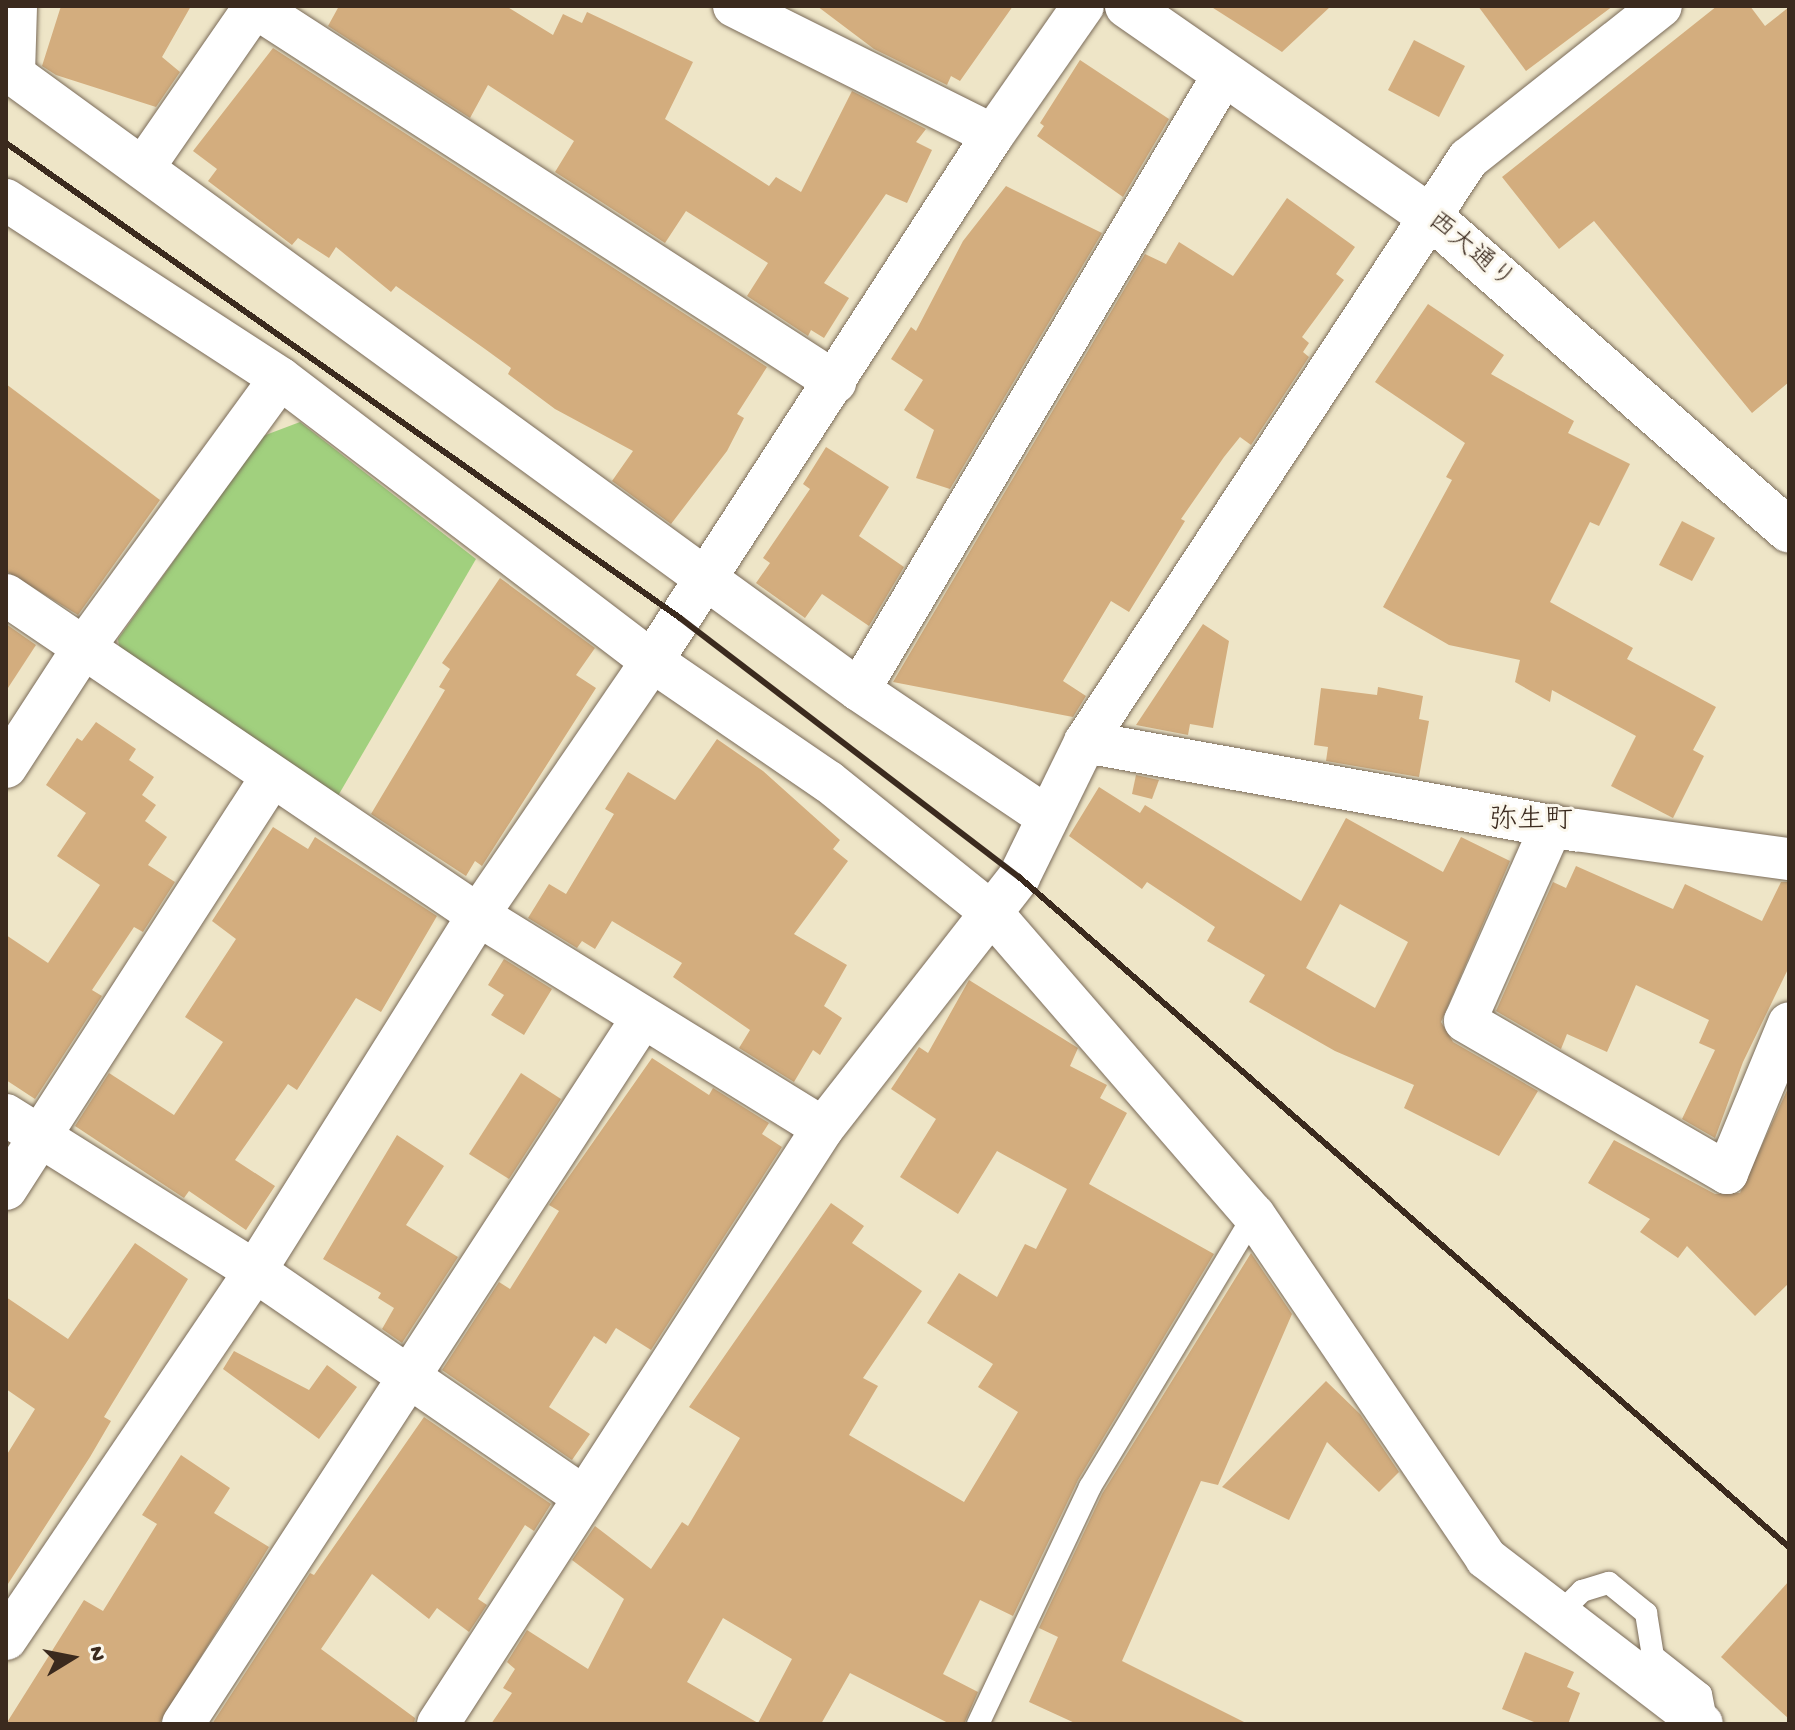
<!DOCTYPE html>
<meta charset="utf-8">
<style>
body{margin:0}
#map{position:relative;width:1795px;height:1730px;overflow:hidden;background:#eee5c7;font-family:"Gochi Hand","Klee One",sans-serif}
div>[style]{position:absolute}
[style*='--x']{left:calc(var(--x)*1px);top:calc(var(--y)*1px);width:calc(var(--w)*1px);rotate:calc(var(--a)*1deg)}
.green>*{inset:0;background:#a1d07e}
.building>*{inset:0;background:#d3ad7e}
.roads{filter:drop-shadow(0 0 2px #7a6b59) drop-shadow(0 0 2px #7a6b59)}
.service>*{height:22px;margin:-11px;padding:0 11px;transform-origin:11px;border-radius:11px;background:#fff}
.minor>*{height:42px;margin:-21px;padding:0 21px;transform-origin:21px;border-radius:21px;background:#fff}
.trunk>*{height:44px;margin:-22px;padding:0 22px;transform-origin:22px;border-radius:22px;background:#fff}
.rail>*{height:6px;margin:-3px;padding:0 3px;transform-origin:3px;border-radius:3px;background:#3b2a1e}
span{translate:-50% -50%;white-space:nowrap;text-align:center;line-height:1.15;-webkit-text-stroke:6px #fbf7ec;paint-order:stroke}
.street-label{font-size:26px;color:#3b2a1e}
.neighbourhood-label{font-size:28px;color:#3b2a1e}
.frame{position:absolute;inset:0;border:8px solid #3b2a1e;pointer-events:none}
.north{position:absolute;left:32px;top:1618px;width:80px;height:80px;-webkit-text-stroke:6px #fbf7ec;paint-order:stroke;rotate:80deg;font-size:22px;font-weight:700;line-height:32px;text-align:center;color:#3b2a1e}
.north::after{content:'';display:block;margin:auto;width:28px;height:36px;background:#3b2a1e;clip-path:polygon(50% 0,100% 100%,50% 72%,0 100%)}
</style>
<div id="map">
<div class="green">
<div style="clip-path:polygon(300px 422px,476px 559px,335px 801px,120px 654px,118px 639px,263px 436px)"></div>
</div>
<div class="building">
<div style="clip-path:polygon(61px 6px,191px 6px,162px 57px,180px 72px,156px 107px,56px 75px,42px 66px)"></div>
<div style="clip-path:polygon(339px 6px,506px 6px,553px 35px,563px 14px,582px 23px,587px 12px,693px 62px,665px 119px,769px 186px,776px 177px,801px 192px,852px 91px,926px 129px,916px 142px,932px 150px,907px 203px,886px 194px,824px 283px,849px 298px,824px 338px,811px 330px,808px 336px,747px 296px,768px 263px,686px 211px,665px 243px,555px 172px,574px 141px,488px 85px,470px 118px,328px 26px)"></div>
<div style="clip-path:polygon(817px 6px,1013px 6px,960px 81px,951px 76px,947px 85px,874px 49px)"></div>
<div style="clip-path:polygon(1210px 6px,1331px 6px,1282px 52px)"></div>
<div style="clip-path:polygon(1478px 6px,1613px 6px,1526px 71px)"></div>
<div style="clip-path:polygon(1717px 6px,1750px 6px,1765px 26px,1789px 7px,1789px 382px,1752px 413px,1594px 221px,1559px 249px,1502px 177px)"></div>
<div style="clip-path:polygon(1414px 40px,1465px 66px,1439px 117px,1388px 90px)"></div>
<div style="clip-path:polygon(273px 48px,767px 367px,737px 414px,744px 418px,727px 451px,671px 524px,612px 481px,633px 451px,555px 409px,508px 374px,511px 368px,485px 349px,396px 286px,391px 292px,336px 247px,329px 258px,298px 238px,292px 245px,208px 181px,217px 169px,193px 151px)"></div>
<div style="clip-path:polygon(1080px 60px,1169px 119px,1123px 197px,1037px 136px,1044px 126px,1040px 123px)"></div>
<div style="clip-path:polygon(1006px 186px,1102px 233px,950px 489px,916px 478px,934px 430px,904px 410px,923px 380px,891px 359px,911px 327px,916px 331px,963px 241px)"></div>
<div style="clip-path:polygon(1287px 198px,1355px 247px,1336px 274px,1344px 280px,1302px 337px,1309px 343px,1303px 352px,1309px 357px,1251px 445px,1240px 437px,1224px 457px,1181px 519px,1185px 521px,1129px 612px,1111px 601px,1063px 681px,1086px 696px,1073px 717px,893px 682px,1145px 254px,1166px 264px,1179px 242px,1233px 276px)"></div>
<div style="clip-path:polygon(1428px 304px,1504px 355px,1491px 374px,1574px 421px,1568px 433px,1630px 464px,1599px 526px,1590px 522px,1550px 602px,1633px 648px,1627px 659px,1716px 707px,1693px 750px,1704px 756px,1673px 818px,1611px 786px,1636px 736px,1552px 690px,1550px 702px,1515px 682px,1520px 660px,1449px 645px,1383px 607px,1452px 480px,1446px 477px,1465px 443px,1375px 382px)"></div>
<div style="clip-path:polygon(6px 384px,160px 500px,78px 615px,6px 571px)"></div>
<div style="clip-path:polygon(826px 447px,889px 487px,859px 536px,904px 567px,869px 626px,822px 594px,805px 618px,756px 583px,770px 563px,763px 558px,810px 489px,803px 484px)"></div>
<div style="clip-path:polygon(1682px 521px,1715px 538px,1692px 581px,1659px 565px)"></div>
<div style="clip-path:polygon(500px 578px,595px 648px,576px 675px,596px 688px,482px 866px,475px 861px,466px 876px,371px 814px,445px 690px,439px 687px,450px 669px,442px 663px)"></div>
<div style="clip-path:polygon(6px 624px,36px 645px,6px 691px)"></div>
<div style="clip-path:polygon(1203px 624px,1229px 641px,1213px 728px,1190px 724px,1188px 735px,1136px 725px)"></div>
<div style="clip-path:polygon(1378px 687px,1423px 696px,1419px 719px,1429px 721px,1419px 777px,1326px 761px,1328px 747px,1314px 745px,1321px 688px,1377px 695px)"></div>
<div style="clip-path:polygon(96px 722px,136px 749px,129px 760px,154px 777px,142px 795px,156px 805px,145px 821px,167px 837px,148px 865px,175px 882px,143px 932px,134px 927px,92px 990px,102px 996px,35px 1099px,6px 1080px,6px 935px,48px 963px,100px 885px,57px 856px,86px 813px,46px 785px,77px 738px,82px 741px)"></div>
<div style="clip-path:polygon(717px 739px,763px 771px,840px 840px,833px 849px,848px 861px,794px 934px,847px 965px,824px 1006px,842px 1018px,820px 1055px,813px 1050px,794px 1082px,739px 1048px,750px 1030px,673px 977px,682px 963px,612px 921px,595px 949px,582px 941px,577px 948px,528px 918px,549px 884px,566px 894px,614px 814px,605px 809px,628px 772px,675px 800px)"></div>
<div style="clip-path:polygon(1136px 775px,1159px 780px,1152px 799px,1132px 794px)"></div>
<div style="clip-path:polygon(evenodd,1099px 787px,1140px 813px,1145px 805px,1301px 901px,1346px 818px,1443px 872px,1461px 837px,1510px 861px,1441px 1022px,1453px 1042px,1538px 1091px,1499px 1156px,1404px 1108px,1414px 1085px,1335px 1051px,1249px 1002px,1265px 975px,1207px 941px,1215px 927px,1147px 882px,1142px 889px,1069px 836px,1099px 787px,1340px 904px,1408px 942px,1375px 1008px,1306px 968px,1340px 904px)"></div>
<div style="clip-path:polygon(273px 827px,308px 849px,315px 837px,437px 916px,381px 1012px,356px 998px,297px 1090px,288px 1084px,235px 1160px,275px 1186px,246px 1230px,189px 1191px,184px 1198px,75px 1126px,109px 1073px,174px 1115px,223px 1042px,185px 1017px,236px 939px,212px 921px)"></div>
<div style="clip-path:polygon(1576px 866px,1673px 909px,1685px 884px,1762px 921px,1781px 882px,1789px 882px,1789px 967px,1743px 1062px,1715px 1138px,1682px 1119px,1715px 1050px,1699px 1043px,1709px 1020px,1636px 985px,1607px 1052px,1567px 1034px,1561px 1049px,1496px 1011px,1553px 882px,1566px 888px)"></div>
<div style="clip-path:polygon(504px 959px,552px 989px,524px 1035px,491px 1015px,504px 995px,488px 985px)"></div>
<div style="clip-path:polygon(evenodd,969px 980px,1078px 1048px,1070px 1066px,1107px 1085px,1100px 1098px,1127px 1113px,1089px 1184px,1214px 1254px,1078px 1480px,1013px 1616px,980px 1600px,943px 1674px,978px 1692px,964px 1724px,950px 1724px,850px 1673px,821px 1724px,491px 1724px,512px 1693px,503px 1688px,515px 1669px,507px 1662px,527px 1630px,588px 1669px,624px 1599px,572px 1560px,595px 1526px,651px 1569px,682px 1522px,688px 1526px,740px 1438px,689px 1407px,831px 1203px,864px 1226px,852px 1243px,922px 1291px,863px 1378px,878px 1386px,849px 1435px,964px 1502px,1018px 1412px,978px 1387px,993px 1364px,927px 1323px,959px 1273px,997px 1297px,1025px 1244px,1036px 1249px,1067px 1189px,997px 1151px,958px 1214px,900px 1177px,936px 1119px,891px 1089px,919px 1047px,928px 1053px,969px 980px,723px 1618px,792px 1659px,758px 1723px,687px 1682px,723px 1618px)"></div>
<div style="clip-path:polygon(652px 1058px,709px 1095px,713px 1088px,769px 1123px,762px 1134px,782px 1147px,651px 1350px,616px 1328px,606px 1344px,594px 1336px,549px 1407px,590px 1434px,572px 1460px,442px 1370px,499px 1282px,510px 1289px,559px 1211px,549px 1205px)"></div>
<div style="clip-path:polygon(521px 1073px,561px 1099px,509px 1179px,469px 1154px)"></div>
<div style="clip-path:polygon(1789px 1086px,1789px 1283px,1755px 1316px,1687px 1246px,1678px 1258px,1640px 1232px,1650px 1219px,1588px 1183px,1614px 1140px,1715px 1194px,1740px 1193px)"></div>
<div style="clip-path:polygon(397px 1135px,444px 1166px,406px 1225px,458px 1257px,402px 1343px,382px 1329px,394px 1308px,378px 1298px,381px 1293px,323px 1259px)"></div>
<div style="clip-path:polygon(135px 1243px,188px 1279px,104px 1417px,111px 1421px,90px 1457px,6px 1587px,6px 1456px,35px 1409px,6px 1389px,6px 1297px,68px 1339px)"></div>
<div style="clip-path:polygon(1251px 1253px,1292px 1314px,1218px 1485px,1201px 1481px,1122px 1661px,1248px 1724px,1077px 1724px,1029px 1702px,1058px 1637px,1039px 1628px,1102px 1494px)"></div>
<div style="clip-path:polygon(234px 1351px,309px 1390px,327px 1365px,357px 1387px,319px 1439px,223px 1369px)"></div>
<div style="clip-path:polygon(1326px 1381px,1360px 1414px,1399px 1472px,1379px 1492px,1327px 1442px,1289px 1520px,1222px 1487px)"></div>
<div style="clip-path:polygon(424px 1417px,551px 1504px,534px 1531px,525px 1525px,478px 1599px,487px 1605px,469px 1632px,437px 1608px,429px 1619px,372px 1574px,321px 1649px,415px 1718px,414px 1724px,212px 1724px,310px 1573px,314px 1575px)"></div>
<div style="clip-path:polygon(181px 1455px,230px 1488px,214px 1513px,269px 1547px,159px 1724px,6px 1724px,84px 1600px,103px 1611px,157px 1524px,142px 1515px)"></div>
<div style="clip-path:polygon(1789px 1581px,1789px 1719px,1721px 1657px)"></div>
<div style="clip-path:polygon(1525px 1652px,1574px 1672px,1567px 1687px,1580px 1693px,1568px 1724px,1539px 1724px,1502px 1709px)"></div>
</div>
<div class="roads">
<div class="service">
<div style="--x:1559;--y:1614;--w:33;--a:-45"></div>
<div style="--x:1582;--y:1591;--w:28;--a:-17"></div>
<div style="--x:1609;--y:1583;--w:48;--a:39"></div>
<div style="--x:1646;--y:1613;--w:44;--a:80.8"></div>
<div style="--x:1653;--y:1656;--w:61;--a:38.4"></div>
<div style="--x:1701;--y:1694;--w:31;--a:79"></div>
<div style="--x:978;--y:1724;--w:262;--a:-64.7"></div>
<div style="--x:1090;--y:1487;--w:318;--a:-58.9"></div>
</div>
<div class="minor">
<div style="--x:734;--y:6;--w:289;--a:26.5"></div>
<div style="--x:255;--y:7;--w:691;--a:32.88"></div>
<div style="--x:6;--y:69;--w:1055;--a:36.06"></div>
<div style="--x:859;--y:690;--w:225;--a:34"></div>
<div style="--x:14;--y:74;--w:68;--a:-88.3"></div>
<div style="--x:143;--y:168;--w:197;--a:-55.3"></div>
<div style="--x:6;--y:200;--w:327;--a:33"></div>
<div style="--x:280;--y:378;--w:467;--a:37.3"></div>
<div style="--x:652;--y:661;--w:214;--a:34.4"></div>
<div style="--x:829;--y:782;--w:209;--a:38.8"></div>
<div style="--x:992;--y:913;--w:400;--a:49.1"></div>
<div style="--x:1254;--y:1215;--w:414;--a:55.9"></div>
<div style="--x:1486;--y:1558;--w:272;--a:37.5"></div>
<div style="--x:6;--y:595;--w:570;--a:34.14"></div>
<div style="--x:478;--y:915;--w:405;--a:31.7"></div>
<div style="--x:859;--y:690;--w:716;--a:-59.35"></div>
<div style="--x:1085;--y:742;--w:499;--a:10.2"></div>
<div style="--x:1576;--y:830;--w:215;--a:7.8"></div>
<div style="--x:6;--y:767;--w:140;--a:-57"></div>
<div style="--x:82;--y:650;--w:336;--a:-53.9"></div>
<div style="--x:1552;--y:825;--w:214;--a:113.9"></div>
<div style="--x:1465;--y:1021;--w:303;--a:30.1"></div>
<div style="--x:1727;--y:1173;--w:162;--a:-67.5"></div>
<div style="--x:6;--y:1115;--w:294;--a:32.1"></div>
<div style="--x:255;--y:1271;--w:397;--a:34.5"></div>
<div style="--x:6;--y:1189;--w:491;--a:-57.2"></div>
<div style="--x:6;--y:1639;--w:444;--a:-55.9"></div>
<div style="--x:255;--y:1271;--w:420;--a:-57.9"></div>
<div style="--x:478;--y:915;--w:308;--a:-55.6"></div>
<div style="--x:652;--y:661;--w:627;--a:-57.05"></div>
<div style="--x:993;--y:135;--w:157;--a:-55.1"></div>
<div style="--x:183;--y:1724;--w:843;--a:-56.95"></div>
<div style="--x:438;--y:1724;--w:710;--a:-57.14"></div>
<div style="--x:823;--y:1128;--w:318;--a:-52"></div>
<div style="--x:1019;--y:877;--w:150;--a:-63.9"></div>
<div style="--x:1085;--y:742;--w:698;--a:-56.7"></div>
<div style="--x:1468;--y:159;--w:246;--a:-38.4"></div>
</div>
<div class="trunk">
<div style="--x:1127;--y:6;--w:373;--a:34.8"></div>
<div style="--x:1433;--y:219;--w:473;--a:41.2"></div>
</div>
</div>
<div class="rail">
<div style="--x:6;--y:143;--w:825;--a:35.17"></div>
<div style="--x:680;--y:618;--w:427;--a:37.4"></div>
<div style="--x:1019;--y:877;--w:1021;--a:41.03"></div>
</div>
<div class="street-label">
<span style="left:1470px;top:252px;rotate:40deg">西大通り</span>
</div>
<div class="neighbourhood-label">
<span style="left:1531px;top:822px">弥生町</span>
</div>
<div class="frame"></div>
<div class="north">N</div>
</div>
